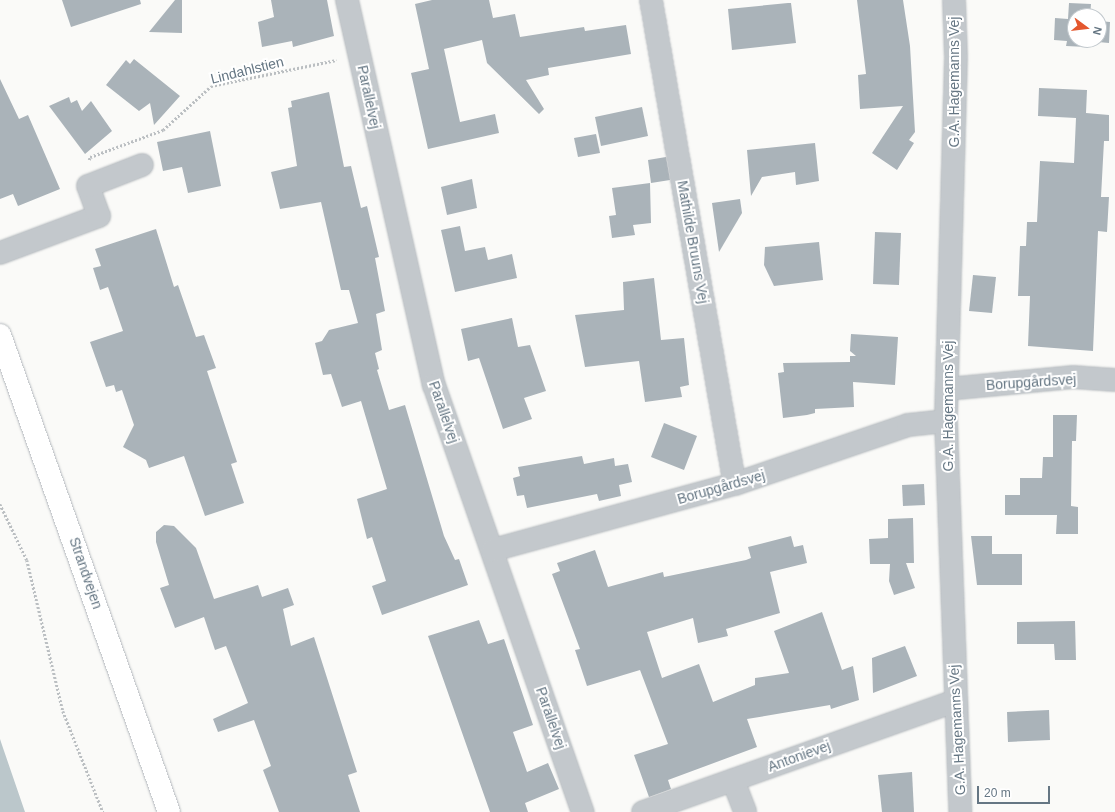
<!DOCTYPE html>
<meta charset="utf-8">
<style>
body{margin:0}
#map{position:relative;width:1115px;height:812px;overflow:hidden;background:#fafaf8;font-family:Helvetica,sans-serif}
div>[style]{position:absolute}
[style*='--x']{left:calc(var(--x)*1px);top:calc(var(--y)*1px);width:calc(var(--w)*1px);rotate:calc(var(--a)*1deg)}
.water>*{inset:0;background:#bbc7cb}
.building>*{inset:0;background:#aab3b9}
.path>*{height:2.5px;margin-top:-1.25px;transform-origin:0;background:repeating-linear-gradient(90deg,#bbbfc2 0 2px,transparent 0 4px)}
.roads{filter:drop-shadow(0 0 1px #b5babe) drop-shadow(0 0 1px #b5babe)}
.minor>*{height:22px;margin:-11px;padding:0 11px;transform-origin:11px;border-radius:11px;background:#c3c8cc}
.major>*{height:22px;margin:-11px;padding:0 11px;transform-origin:11px;border-radius:11px;background:#fff}
span{translate:-50% -50%;white-space:nowrap;text-align:center;line-height:1.15;-webkit-text-stroke:4px #fff;paint-order:stroke}
.street-label{font-size:14px;color:#657683}
.north{position:absolute;left:1067px;top:8px;width:40px;height:40px;box-sizing:border-box;background:#fff;border:1px solid #c1c8cd;border-radius:50%;rotate:105deg;font-size:11px;font-weight:700;line-height:16px;text-align:center;color:#657683}
.north::after{content:'';display:block;margin:auto;width:14px;height:18px;background:#e4572e;clip-path:polygon(50% 0,100% 100%,50% 72%,0 100%)}
.scale{position:absolute;left:977px;top:786px;width:73px;height:18px;box-sizing:border-box;border:2px solid #657683;border-top:0;padding-left:5px;font-size:12px;line-height:14px;white-space:nowrap;color:#657683;-webkit-text-stroke:3px #fff;paint-order:stroke}
</style>
<div id="map">
<div class="water">
<div style="clip-path:polygon(0 739px,2px 745px,25px 812px,0 812px)"></div>
</div>
<div class="building">
<div style="clip-path:polygon(62px 0,140px 0,141px 4px,71px 27px)"></div>
<div style="clip-path:polygon(175px 0,182px 0,182px 33px,149px 32px)"></div>
<div style="clip-path:polygon(271px 0,327px 0,334px 36px,293px 47px,292px 41px,262px 47px,258px 22px,274px 17px)"></div>
<div style="clip-path:polygon(432px 0,489px 0,493px 18px,515px 14px,520px 37px,584px 27px,585px 31px,626px 25px,631px 54px,548px 68px,549px 75px,526px 80px,544px 109px,539px 114px,487px 63px,482px 40px,444px 49px,460px 122px,495px 114px,499px 133px,428px 149px,411px 73px,429px 69px,415px 4px)"></div>
<div style="clip-path:polygon(857px 0,903px 0,910px 46px,915px 132px,909px 140px,914px 143px,897px 170px,872px 153px,903px 106px,860px 109px,858px 75px,866px 74px)"></div>
<div style="clip-path:polygon(788px 3px,791px 3px,796px 43px,732px 50px,728px 9px)"></div>
<div style="clip-path:polygon(1069px 3px,1091px 4px,1090px 16px,1075px 16px,1075px 40px,1099px 40px,1099px 21px,1110px 22px,1109px 43px,1087px 41px,1087px 47px,1066px 46px,1067px 41px,1054px 40px,1055px 18px,1068px 19px)"></div>
<div style="clip-path:polygon(134px 59px,180px 96px,154px 125px,150px 103px,139px 111px,106px 85px,126px 60px,130px 64px)"></div>
<div style="clip-path:polygon(0 79px,19px 119px,28px 115px,60px 189px,18px 206px,13px 194px,0 199px)"></div>
<div style="clip-path:polygon(1039px 88px,1087px 90px,1086px 113px,1109px 115px,1109px 141px,1104px 141px,1101px 197px,1109px 197px,1107px 232px,1098px 231px,1093px 351px,1028px 346px,1030px 296px,1018px 296px,1020px 246px,1026px 246px,1027px 222px,1037px 222px,1040px 161px,1074px 163px,1076px 118px,1038px 116px)"></div>
<div style="clip-path:polygon(329px 92px,344px 167px,351px 166px,361px 208px,367px 206px,379px 257px,375px 258px,385px 311px,376px 314px,382px 350px,375px 353px,379px 369px,377px 370px,389px 410px,405px 405px,444px 536px,455px 560px,459px 559px,468px 585px,382px 615px,372px 586px,386px 581px,372px 537px,367px 539px,357px 499px,387px 489px,361px 401px,342px 407px,331px 374px,323px 375px,315px 343px,322px 341px,329px 330px,358px 323px,349px 290px,341px 290px,321px 202px,280px 209px,271px 172px,297px 166px,288px 108px,292px 107px,291px 101px)"></div>
<div style="clip-path:polygon(69px 97px,71px 103px,77px 100px,82px 111px,91px 101px,112px 131px,85px 154px,49px 106px)"></div>
<div style="clip-path:polygon(642px 107px,648px 136px,601px 146px,595px 117px)"></div>
<div style="clip-path:polygon(210px 131px,221px 186px,188px 193px,182px 167px,163px 171px,157px 142px)"></div>
<div style="clip-path:polygon(596px 134px,600px 153px,578px 157px,574px 138px)"></div>
<div style="clip-path:polygon(815px 143px,819px 181px,796px 185px,795px 172px,762px 177px,751px 196px,747px 150px)"></div>
<div style="clip-path:polygon(666px 157px,670px 180px,651px 183px,648px 160px)"></div>
<div style="clip-path:polygon(472px 179px,477px 208px,447px 215px,441px 187px)"></div>
<div style="clip-path:polygon(650px 183px,651px 223px,633px 225px,635px 235px,612px 238px,609px 216px,616px 215px,612px 188px)"></div>
<div style="clip-path:polygon(740px 199px,742px 213px,719px 252px,712px 203px)"></div>
<div style="clip-path:polygon(460px 226px,465px 251px,485px 247px,488px 260px,512px 254px,517px 278px,455px 292px,441px 230px)"></div>
<div style="clip-path:polygon(156px 229px,174px 287px,178px 285px,196px 337px,204px 335px,216px 368px,207px 371px,237px 462px,231px 464px,244px 503px,205px 516px,184px 456px,149px 468px,146px 460px,123px 447px,134px 425px,122px 390px,116px 392px,114px 385px,106px 387px,90px 342px,123px 331px,108px 287px,100px 290px,93px 268px,101px 266px,95px 249px)"></div>
<div style="clip-path:polygon(875px 232px,901px 233px,899px 285px,873px 284px)"></div>
<div style="clip-path:polygon(819px 242px,823px 280px,774px 286px,764px 265px,765px 247px)"></div>
<div style="clip-path:polygon(973px 275px,996px 277px,992px 313px,969px 311px)"></div>
<div style="clip-path:polygon(654px 278px,661px 340px,684px 338px,689px 385px,680px 387px,682px 397px,645px 402px,639px 361px,585px 367px,575px 315px,624px 310px,623px 282px)"></div>
<div style="clip-path:polygon(512px 318px,518px 347px,530px 345px,546px 391px,524px 398px,532px 419px,503px 429px,479px 358px,468px 361px,461px 329px)"></div>
<div style="clip-path:polygon(851px 334px,898px 337px,895px 385px,853px 382px,854px 407px,815px 409px,815px 413px,807px 415px,783px 418px,778px 373px,784px 372px,783px 363px,850px 362px,850px 356px,856px 356px,850px 351px)"></div>
<div style="clip-path:polygon(1053px 415px,1077px 415px,1076px 441px,1072px 441px,1071px 506px,1078px 507px,1078px 534px,1056px 534px,1057px 515px,1005px 515px,1005px 495px,1020px 495px,1020px 478px,1042px 478px,1043px 457px,1053px 457px)"></div>
<div style="clip-path:polygon(664px 423px,697px 436px,684px 470px,651px 457px)"></div>
<div style="clip-path:polygon(582px 456px,584px 464px,614px 458px,615px 466px,628px 464px,632px 482px,619px 485px,621px 496px,599px 501px,597px 494px,527px 508px,524px 495px,517px 496px,513px 478px,520px 476px,518px 467px)"></div>
<div style="clip-path:polygon(924px 484px,925px 505px,903px 506px,902px 485px)"></div>
<div style="clip-path:polygon(913px 518px,914px 563px,906px 563px,915px 588px,894px 595px,889px 581px,890px 564px,870px 564px,869px 539px,888px 538px,888px 519px)"></div>
<div style="clip-path:polygon(164px 525px,174px 526px,196px 548px,214px 599px,258px 585px,262px 597px,288px 588px,294px 605px,283px 609px,291px 646px,314px 637px,357px 772px,348px 775px,360px 812px,279px 812px,263px 770px,271px 766px,254px 720px,218px 732px,213px 719px,248px 703px,226px 646px,215px 650px,204px 617px,175px 628px,160px 588px,169px 585px,156px 542px,156px 532px)"></div>
<div style="clip-path:polygon(791px 536px,794px 547px,803px 545px,807px 563px,770px 572px,780px 613px,726px 629px,728px 636px,698px 643px,693px 618px,647px 632px,662px 678px,699px 664px,713px 702px,755px 685px,755px 678px,789px 673px,774px 631px,822px 612px,842px 670px,853px 666px,859px 700px,831px 709px,830px 705px,747px 719px,757px 747px,668px 780px,671px 789px,649px 797px,634px 755px,668px 744px,640px 670px,587px 686px,575px 650px,580px 649px,552px 574px,560px 571px,557px 563px,595px 550px,608px 587px,663px 572px,664px 577px,746px 560px,751px 558px,748px 547px)"></div>
<div style="clip-path:polygon(971px 536px,992px 536px,992px 554px,1022px 554px,1022px 585px,977px 585px)"></div>
<div style="clip-path:polygon(479px 620px,488px 644px,504px 639px,533px 725px,513px 732px,527px 772px,548px 763px,559px 789px,525px 803px,528px 812px,490px 812px,428px 636px)"></div>
<div style="clip-path:polygon(1075px 621px,1076px 660px,1055px 660px,1054px 644px,1017px 644px,1017px 622px)"></div>
<div style="clip-path:polygon(905px 646px,917px 676px,873px 693px,872px 658px)"></div>
<div style="clip-path:polygon(1049px 710px,1050px 740px,1008px 742px,1007px 712px)"></div>
<div style="clip-path:polygon(912px 772px,914px 812px,882px 812px,878px 775px)"></div>
</div>
<div class="path">
<div style="--x:89;--y:160;--w:3;--a:-72"></div>
<div style="--x:90;--y:157;--w:78;--a:-20.3"></div>
<div style="--x:163;--y:130;--w:65;--a:-42.5"></div>
<div style="--x:211;--y:86;--w:128;--a:-11.7"></div>
<div style="--x:0;--y:504;--w:62;--a:64.3"></div>
<div style="--x:27;--y:560;--w:155;--a:76.6"></div>
<div style="--x:63;--y:711;--w:109;--a:68.4"></div>
</div>
<div class="roads">
<div class="minor">
<div style="--x:347;--y:0;--w:395;--a:77.3"></div>
<div style="--x:434;--y:385;--w:452;--a:70.8"></div>
<div style="--x:651;--y:0;--w:491;--a:80.2"></div>
<div style="--x:954;--y:0;--w:57;--a:88"></div>
<div style="--x:956;--y:57;--w:364;--a:91.6"></div>
<div style="--x:946;--y:421;--w:391;--a:87.9"></div>
<div style="--x:0;--y:253;--w:106;--a:-20.5"></div>
<div style="--x:99;--y:216;--w:32;--a:-110"></div>
<div style="--x:88;--y:186;--w:58;--a:-21.3"></div>
<div style="--x:947;--y:389;--w:127;--a:-5.4"></div>
<div style="--x:1073;--y:377;--w:42;--a:4.1"></div>
<div style="--x:493;--y:550;--w:251;--a:-15.3"></div>
<div style="--x:735;--y:484;--w:183;--a:-18.8"></div>
<div style="--x:908;--y:425;--w:38;--a:-6"></div>
<div style="--x:733;--y:780;--w:34;--a:69"></div>
<div style="--x:643;--y:812;--w:330;--a:-19.6"></div>
</div>
<div class="major">
<div style="--x:0;--y:335;--w:506;--a:70.49"></div>
</div>
</div>
<div class="street-label">
<span style="left:247px;top:70px;rotate:-14deg">Lindahlstien</span>
<span style="left:954px;top:82px;rotate:-90deg">G.A. Hagemanns Vej</span>
<span style="left:369px;top:97px;rotate:78deg">Parallelvej</span>
<span style="left:693px;top:242px;rotate:80deg">Mathilde Bruuns Vej</span>
<span style="left:1031px;top:382px;rotate:-4deg">Borupgårdsvej</span>
<span style="left:948px;top:406px;rotate:-90deg">G.A. Hagemanns Vej</span>
<span style="left:444px;top:412px;rotate:71deg">Parallelvej</span>
<span style="left:721px;top:487px;rotate:-16deg">Borupgårdsvej</span>
<span style="left:86px;top:573px;rotate:71deg">Strandvejen</span>
<span style="left:551px;top:718px;rotate:71deg">Parallelvej</span>
<span style="left:957px;top:730px;rotate:-93deg">G.A. Hagemanns Vej</span>
<span style="left:799px;top:756px;rotate:-20deg">Antonievej</span>
</div>
<div class="north">N</div>
<div class="scale">20 m</div>
</div>
